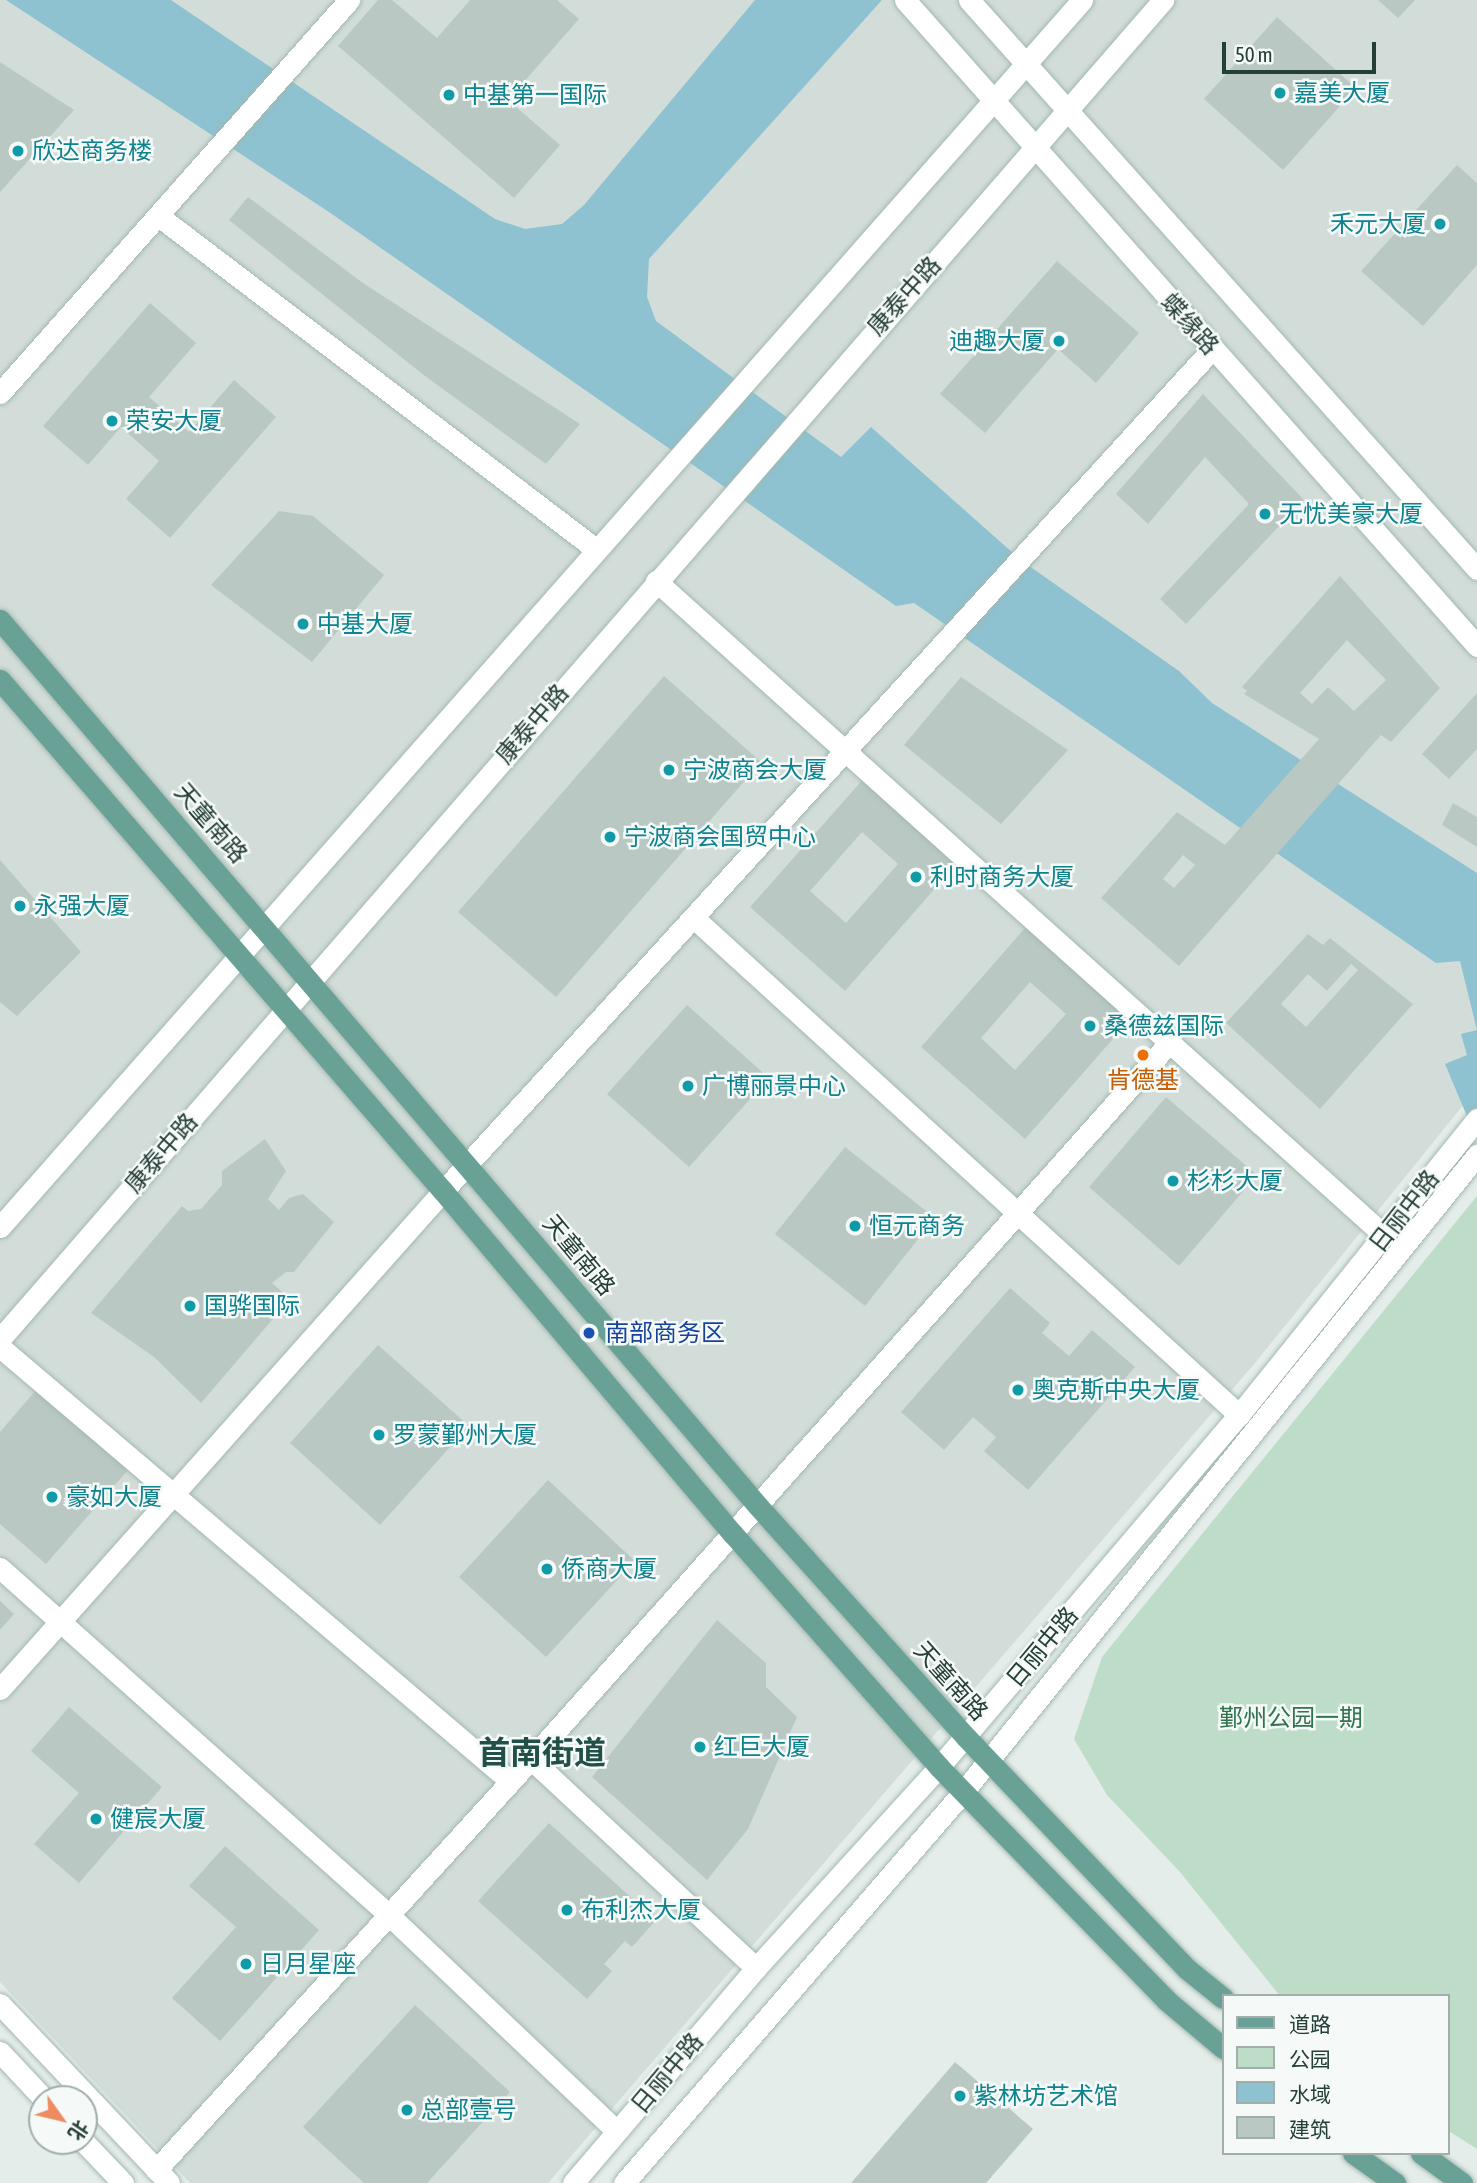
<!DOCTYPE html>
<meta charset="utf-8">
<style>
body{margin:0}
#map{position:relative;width:1477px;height:2183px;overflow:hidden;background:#e4ede9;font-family:"Asap Condensed","Noto Sans SC",sans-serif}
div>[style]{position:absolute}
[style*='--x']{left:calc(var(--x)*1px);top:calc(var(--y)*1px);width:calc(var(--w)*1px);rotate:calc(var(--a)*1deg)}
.built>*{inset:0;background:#d2ddd9}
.green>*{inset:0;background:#beddc8}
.water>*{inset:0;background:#8ec2d0}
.building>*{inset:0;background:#b9c8c3}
.roads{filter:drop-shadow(0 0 2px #a3b8b2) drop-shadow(0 0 2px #a3b8b2)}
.secondary>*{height:21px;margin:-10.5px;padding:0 10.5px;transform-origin:10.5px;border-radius:10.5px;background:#fff}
.primary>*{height:21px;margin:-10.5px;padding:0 10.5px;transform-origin:10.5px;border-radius:10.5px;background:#6aa196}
.dots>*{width:19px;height:19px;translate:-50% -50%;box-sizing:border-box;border:4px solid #f5f9f7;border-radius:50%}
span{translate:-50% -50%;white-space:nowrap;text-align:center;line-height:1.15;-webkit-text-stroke:5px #f5f9f7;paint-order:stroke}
.culture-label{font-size:24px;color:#0d838f}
.left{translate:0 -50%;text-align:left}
.right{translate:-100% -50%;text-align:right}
.street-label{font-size:24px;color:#243e38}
.food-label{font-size:24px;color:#c56008}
.transit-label{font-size:24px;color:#164399}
.park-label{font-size:24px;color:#2f744d}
.district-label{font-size:32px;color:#205047;font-weight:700}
.legend{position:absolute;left:1222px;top:1994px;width:228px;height:161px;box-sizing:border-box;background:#f5f9f7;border:2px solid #a1aeab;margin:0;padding:9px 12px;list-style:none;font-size:21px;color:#243e38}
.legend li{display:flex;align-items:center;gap:14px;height:35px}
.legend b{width:35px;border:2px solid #a1aeab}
.north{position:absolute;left:28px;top:2085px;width:70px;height:70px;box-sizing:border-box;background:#f5f9f7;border:2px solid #a1aeab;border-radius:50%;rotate:124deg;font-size:19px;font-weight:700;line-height:28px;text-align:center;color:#243e38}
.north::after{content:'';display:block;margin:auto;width:24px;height:32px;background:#ed8c62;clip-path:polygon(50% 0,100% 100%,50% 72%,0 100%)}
.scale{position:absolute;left:1222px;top:42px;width:154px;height:32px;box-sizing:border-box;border:4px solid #243e38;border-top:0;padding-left:9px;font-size:21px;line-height:24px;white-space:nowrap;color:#243e38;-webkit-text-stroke:5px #f5f9f7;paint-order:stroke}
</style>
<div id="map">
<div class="built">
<div style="clip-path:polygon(0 0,1477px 0,1477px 1088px,1255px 1363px,548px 2183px,190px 2183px,0 1982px)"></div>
</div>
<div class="green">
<div style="clip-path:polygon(1477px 1196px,1477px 2149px,1447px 2130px,1447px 1996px,1280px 1996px,1180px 1872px,1107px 1795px,1074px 1739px,1102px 1657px)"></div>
</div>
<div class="water">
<div style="clip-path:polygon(6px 0,171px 0,495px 219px,525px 229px,562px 224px,584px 205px,755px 0,882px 0,649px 259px,647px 297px,656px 321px,841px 457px,871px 427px,1022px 561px,1179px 671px,1212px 703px,1477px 873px,1477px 1140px,1445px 1064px,1467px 1055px,1461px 1034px,1477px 1030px,1460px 961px,1436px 963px,914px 603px,896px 606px,329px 212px)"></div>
</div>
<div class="building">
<div style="clip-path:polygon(378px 0,392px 0,437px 38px,470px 0,557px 0,579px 19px,508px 100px,560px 145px,514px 198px,338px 46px)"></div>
<div style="clip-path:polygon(1378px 0,1415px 0,1398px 18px)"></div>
<div style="clip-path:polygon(1277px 17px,1356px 88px,1283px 170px,1204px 99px)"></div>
<div style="clip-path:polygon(0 62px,74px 110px,0 192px)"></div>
<div style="clip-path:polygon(1457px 165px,1477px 183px,1477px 265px,1423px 326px,1361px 271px)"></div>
<div style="clip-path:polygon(248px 197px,363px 283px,580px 424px,546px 464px,425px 376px,229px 220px)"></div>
<div style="clip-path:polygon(1057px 261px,1139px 333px,1096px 383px,1058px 349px,985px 433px,940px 394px)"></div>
<div style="clip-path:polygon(150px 303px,196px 343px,149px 397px,189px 432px,234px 380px,276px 417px,170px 538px,126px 499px,159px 461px,121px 427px,88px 465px,43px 426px)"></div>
<div style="clip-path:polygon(1203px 394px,1304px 500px,1186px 624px,1160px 599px,1249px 504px,1205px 457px,1148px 524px,1116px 494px)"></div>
<div style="clip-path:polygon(279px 511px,313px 516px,384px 575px,312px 662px,211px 585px)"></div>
<div style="clip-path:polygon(evenodd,1340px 576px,1440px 688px,1391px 742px,1381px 735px,1179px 966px,1101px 898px,1177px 812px,1225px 845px,1319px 739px,1244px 694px,1247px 691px,1242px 687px,1340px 576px,1347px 640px,1386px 680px,1354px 711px,1328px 687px,1312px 704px,1300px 693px,1347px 640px,1340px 576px,1183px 855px,1195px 865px,1174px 888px,1163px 879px,1183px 855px)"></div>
<div style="clip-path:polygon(664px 676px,761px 762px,556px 997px,458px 912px)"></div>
<div style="clip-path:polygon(961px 677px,1068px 750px,1001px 824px,904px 745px)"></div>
<div style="clip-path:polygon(1477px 693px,1477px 749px,1449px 779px,1422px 754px)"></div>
<div style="clip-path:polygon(evenodd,866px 776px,960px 860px,845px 991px,750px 907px,866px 776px,862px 832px,898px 864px,846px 923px,810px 891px,862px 832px)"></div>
<div style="clip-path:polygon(1453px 803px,1477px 817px,1477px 847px,1442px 825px)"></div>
<div style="clip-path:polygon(0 860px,81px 952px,17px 1016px,0 1002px)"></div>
<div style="clip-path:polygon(evenodd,1031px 921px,1135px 1014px,1025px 1139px,921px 1047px,1031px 921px,1030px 982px,1066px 1014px,1015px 1070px,981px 1038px,1030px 982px)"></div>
<div style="clip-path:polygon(evenodd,1308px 934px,1323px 945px,1330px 938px,1413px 1004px,1320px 1109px,1226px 1023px,1308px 934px,1351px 964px,1358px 970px,1306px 1027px,1281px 1004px,1308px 974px,1327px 991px,1351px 964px)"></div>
<div style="clip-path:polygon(687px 1005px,769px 1078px,689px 1167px,607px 1094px)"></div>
<div style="clip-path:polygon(1166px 1097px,1257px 1175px,1179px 1266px,1089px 1187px)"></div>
<div style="clip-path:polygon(265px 1139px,286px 1171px,268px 1199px,279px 1210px,289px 1198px,303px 1194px,334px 1222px,294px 1272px,286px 1272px,272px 1283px,290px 1299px,201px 1403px,154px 1357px,91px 1313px,182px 1206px,188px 1211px,201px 1209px,222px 1185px,222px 1171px)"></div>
<div style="clip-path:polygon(845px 1147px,935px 1218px,865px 1306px,775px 1234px)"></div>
<div style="clip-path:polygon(1010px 1288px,1050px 1323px,1042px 1333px,1069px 1356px,1092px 1330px,1135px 1367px,1028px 1490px,984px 1451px,996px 1437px,973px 1417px,944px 1450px,901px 1412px)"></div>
<div style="clip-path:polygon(378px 1345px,469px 1426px,380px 1525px,290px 1443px)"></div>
<div style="clip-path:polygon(36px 1390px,128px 1470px,46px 1564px,0 1524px,0 1432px)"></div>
<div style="clip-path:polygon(548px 1480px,635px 1561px,546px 1657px,459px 1577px)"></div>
<div style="clip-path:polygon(0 1601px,14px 1614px,0 1630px)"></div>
<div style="clip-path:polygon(717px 1620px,766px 1663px,766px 1687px,797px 1717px,748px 1829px,707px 1880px,592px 1777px)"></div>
<div style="clip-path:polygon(69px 1707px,162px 1787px,79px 1883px,34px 1844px,79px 1793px,31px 1751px)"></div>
<div style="clip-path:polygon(549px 1823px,656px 1920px,632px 1947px,625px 1941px,604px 1964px,612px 1971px,587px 1999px,478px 1901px)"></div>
<div style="clip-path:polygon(225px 1846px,319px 1930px,220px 2041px,172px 1998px,236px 1927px,189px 1886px)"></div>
<div style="clip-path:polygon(415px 2005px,510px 2092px,427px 2183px,364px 2183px,303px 2127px)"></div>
<div style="clip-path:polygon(955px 2062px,1033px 2129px,986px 2183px,851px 2183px)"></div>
</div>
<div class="roads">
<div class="secondary">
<div style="--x:905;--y:0;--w:863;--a:48.48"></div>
<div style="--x:969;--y:0;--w:763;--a:48.24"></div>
<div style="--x:160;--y:217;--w:549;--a:37.31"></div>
<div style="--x:0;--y:393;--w:526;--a:-48.39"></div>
<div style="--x:656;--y:581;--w:980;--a:41.94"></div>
<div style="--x:694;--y:918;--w:738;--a:42.36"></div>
<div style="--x:0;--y:1227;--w:1636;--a:-48.59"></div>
<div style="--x:0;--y:1339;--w:1774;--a:-49.02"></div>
<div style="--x:0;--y:1347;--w:668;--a:40.39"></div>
<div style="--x:0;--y:1568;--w:520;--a:41.73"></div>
<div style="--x:388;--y:1914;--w:315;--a:43.5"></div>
<div style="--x:0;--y:1689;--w:667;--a:-48.35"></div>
<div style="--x:443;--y:1191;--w:1140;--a:-47.59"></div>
<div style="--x:531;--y:1759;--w:307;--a:42.9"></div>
<div style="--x:0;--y:2004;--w:246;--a:46.6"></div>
<div style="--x:0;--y:2052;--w:64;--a:46.9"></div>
<div style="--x:83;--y:2141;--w:58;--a:46.4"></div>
<div style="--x:156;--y:2170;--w:556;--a:-47.62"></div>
<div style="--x:531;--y:1759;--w:959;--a:-48.3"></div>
<div style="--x:573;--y:2183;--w:282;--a:-49.6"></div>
<div style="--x:756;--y:1968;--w:272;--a:-47.7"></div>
<div style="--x:939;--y:1767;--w:462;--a:-49.6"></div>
<div style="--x:1239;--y:1415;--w:380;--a:-51.2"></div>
<div style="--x:624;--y:2183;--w:517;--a:-49.07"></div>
<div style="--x:963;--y:1792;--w:819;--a:-51.1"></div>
</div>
<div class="primary">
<div style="--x:0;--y:620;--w:1166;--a:49.45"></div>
<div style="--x:758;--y:1506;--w:311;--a:48"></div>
<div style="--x:966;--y:1737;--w:320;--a:46.4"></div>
<div style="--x:1187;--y:1969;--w:46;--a:38.9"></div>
<div style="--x:0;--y:680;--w:676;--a:49.08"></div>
<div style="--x:443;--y:1191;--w:449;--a:49.8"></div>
<div style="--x:733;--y:1534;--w:311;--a:48.5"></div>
<div style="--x:939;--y:1767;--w:325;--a:45.7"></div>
<div style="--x:1166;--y:2000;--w:75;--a:40.1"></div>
<div style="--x:1353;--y:2153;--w:52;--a:35.5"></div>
<div style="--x:1421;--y:2153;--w:51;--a:36.2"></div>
</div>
</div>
<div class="dots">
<div style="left:1280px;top:93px;background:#0f9aa8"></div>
<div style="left:449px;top:95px;background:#0f9aa8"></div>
<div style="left:18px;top:151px;background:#0f9aa8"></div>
<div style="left:1440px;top:224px;background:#0f9aa8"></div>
<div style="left:1059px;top:341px;background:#0f9aa8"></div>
<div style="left:112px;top:421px;background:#0f9aa8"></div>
<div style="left:1265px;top:514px;background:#0f9aa8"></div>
<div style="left:303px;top:624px;background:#0f9aa8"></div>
<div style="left:669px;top:770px;background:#0f9aa8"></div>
<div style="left:610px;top:837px;background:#0f9aa8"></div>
<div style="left:916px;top:877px;background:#0f9aa8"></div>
<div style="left:20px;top:906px;background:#0f9aa8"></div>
<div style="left:1090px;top:1026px;background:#0f9aa8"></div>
<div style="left:1143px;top:1055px;background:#e8710a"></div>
<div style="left:688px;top:1086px;background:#0f9aa8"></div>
<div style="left:1173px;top:1181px;background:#0f9aa8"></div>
<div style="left:855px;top:1226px;background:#0f9aa8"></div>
<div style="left:190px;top:1306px;background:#0f9aa8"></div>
<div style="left:589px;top:1333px;background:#1a4fb4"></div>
<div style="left:1018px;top:1390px;background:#0f9aa8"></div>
<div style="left:379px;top:1435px;background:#0f9aa8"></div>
<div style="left:52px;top:1497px;background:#0f9aa8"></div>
<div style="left:547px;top:1569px;background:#0f9aa8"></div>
<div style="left:700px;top:1747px;background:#0f9aa8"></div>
<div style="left:96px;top:1819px;background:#0f9aa8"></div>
<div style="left:567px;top:1910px;background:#0f9aa8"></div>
<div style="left:246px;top:1964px;background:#0f9aa8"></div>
<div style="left:960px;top:2096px;background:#0f9aa8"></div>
<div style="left:407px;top:2110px;background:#0f9aa8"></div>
</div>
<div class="culture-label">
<span class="left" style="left:1294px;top:93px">嘉美大厦</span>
<span class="left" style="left:463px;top:95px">中基第一国际</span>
<span class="left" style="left:32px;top:151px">欣达商务楼</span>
<span class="right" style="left:1426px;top:224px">禾元大厦</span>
<span class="right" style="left:1045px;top:341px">迪趣大厦</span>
<span class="left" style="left:126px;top:421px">荣安大厦</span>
<span class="left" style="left:1279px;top:514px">无忧美豪大厦</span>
<span class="left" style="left:317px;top:624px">中基大厦</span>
<span class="left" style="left:683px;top:770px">宁波商会大厦</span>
<span class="left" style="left:624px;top:837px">宁波商会国贸中心</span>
<span class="left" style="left:930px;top:877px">利时商务大厦</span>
<span class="left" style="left:34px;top:906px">永强大厦</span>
<span class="left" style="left:1104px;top:1026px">桑德兹国际</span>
<span class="left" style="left:702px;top:1086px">广博丽景中心</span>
<span class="left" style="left:1187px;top:1181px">杉杉大厦</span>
<span class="left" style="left:869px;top:1226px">恒元商务</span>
<span class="left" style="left:204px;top:1306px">国骅国际</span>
<span class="left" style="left:1032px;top:1390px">奥克斯中央大厦</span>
<span class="left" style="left:393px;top:1435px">罗蒙鄞州大厦</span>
<span class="left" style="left:66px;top:1497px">豪如大厦</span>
<span class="left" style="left:561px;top:1569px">侨商大厦</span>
<span class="left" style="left:714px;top:1747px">红巨大厦</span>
<span class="left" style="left:110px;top:1819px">健宸大厦</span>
<span class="left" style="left:581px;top:1910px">布利杰大厦</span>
<span class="left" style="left:260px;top:1964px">日月星座</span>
<span class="left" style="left:974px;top:2096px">紫林坊艺术馆</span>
<span class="left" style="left:421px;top:2110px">总部壹号</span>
</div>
<div class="street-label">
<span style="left:904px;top:296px;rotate:-48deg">康泰中路</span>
<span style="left:1190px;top:324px;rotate:48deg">蝶缘路</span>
<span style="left:532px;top:724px;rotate:-49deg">康泰中路</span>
<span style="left:211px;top:823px;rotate:49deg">天童南路</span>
<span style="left:161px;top:1153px;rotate:-49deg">康泰中路</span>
<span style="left:1404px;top:1211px;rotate:-52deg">日丽中路</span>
<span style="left:579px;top:1255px;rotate:50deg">天童南路</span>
<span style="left:1042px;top:1647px;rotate:-50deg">日丽中路</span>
<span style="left:951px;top:1681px;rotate:48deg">天童南路</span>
<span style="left:667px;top:2073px;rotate:-50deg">日丽中路</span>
</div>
<div class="food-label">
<span style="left:1143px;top:1080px">肯德基</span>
</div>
<div class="transit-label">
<span class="left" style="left:605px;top:1333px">南部商务区</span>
</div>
<div class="park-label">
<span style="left:1291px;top:1718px">鄞州公园一期</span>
</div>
<div class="district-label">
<span style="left:542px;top:1753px">首南街道</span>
</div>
<ul class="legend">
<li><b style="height:9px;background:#6aa196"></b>道路</li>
<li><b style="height:19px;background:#beddc8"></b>公园</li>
<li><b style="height:19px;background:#8ec2d0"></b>水域</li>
<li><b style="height:19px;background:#b9c8c3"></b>建筑</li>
</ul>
<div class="north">北</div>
<div class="scale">50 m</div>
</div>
